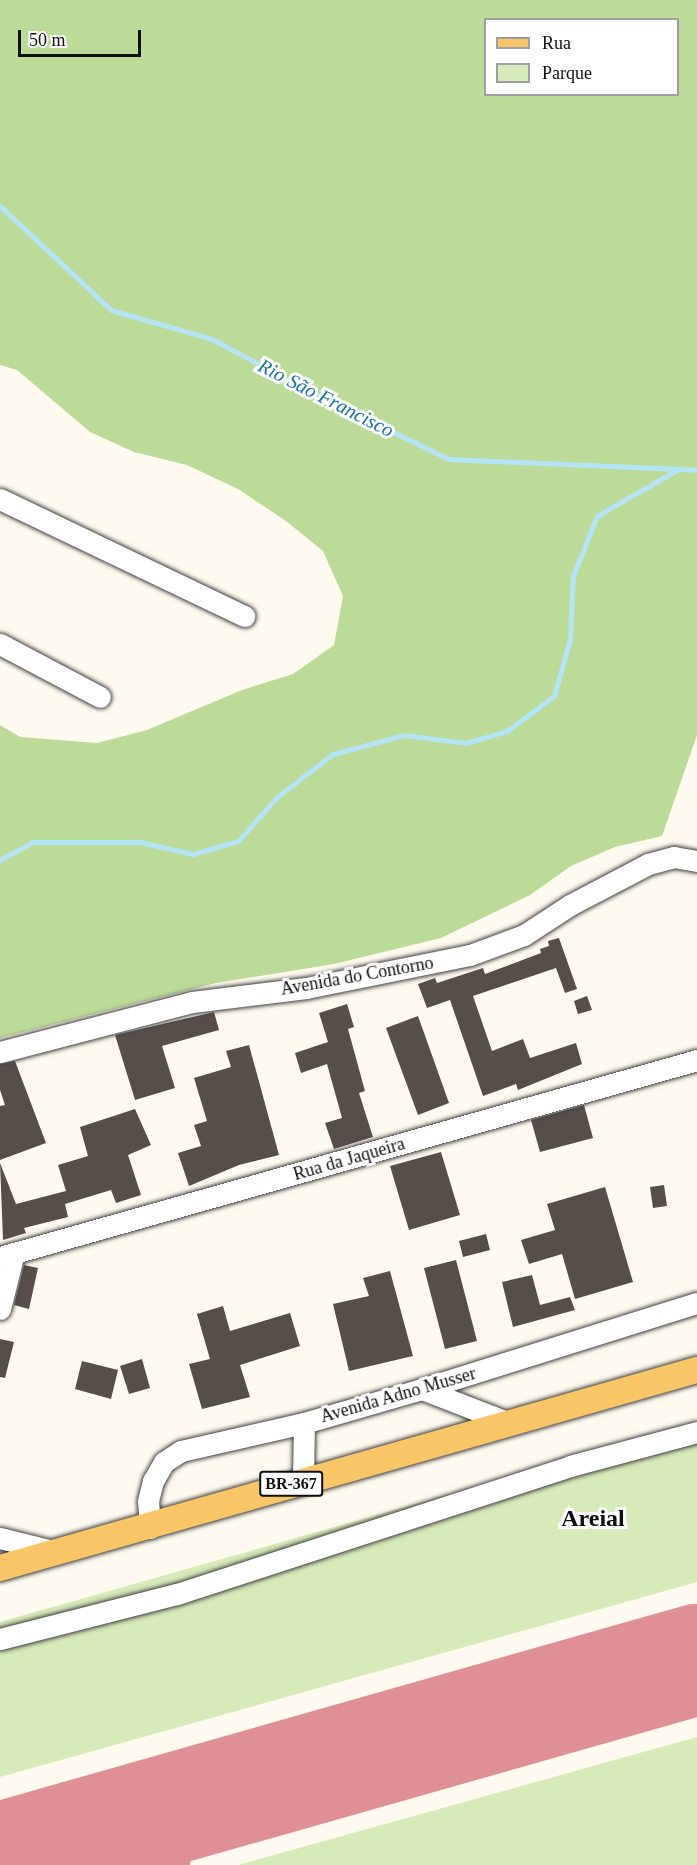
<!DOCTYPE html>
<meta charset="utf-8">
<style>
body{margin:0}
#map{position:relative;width:697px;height:1865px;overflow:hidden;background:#fffaef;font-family:Georgia,serif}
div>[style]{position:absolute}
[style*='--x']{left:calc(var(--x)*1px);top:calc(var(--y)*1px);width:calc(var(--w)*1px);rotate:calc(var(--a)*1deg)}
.green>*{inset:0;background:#d7eab9}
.forest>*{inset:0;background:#bcda98}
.stream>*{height:5px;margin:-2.5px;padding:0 2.5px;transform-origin:2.5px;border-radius:2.5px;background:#b4e4f6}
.taxiway>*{height:45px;margin:-22.5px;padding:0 22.5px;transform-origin:22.5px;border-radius:22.5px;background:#df9096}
.runway>*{height:111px;margin:-55.5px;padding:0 55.5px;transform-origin:55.5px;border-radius:55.5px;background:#df9096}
.building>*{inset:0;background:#574e4a}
.roads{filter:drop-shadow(0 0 2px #414141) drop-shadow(0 0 2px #414141)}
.minor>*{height:21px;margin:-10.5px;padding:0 10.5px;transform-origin:10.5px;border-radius:10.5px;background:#fff}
.major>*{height:26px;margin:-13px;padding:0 13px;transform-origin:13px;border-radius:13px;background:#f8c666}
span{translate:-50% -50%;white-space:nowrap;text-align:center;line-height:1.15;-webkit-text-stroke:6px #fff;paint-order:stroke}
.shield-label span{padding:2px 4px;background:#fff;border:2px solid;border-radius:4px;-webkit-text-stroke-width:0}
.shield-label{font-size:16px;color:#0e0e0e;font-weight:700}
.street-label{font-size:18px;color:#0e0e0e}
.water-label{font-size:20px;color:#1772a1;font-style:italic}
.district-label{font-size:24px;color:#0e0e0e;font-weight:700}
.legend{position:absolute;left:484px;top:18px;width:195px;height:78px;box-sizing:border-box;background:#fff;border:2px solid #9f9f9f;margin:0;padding:8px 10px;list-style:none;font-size:18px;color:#0e0e0e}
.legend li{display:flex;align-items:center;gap:12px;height:30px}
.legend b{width:30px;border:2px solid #9f9f9f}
.scale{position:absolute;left:18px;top:30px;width:123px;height:27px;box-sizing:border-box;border:3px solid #0e0e0e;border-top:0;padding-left:8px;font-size:18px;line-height:21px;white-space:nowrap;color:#0e0e0e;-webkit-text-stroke:4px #fff;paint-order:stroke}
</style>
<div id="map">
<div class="green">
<div style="clip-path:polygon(697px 1424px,697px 1582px,0 1777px,0 1622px)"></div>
<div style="clip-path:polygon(697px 1737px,697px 1865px,238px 1865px)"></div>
</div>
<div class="forest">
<div style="clip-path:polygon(evenodd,0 0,697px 0,697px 735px,662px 836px,615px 847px,571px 866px,530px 895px,441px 938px,334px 964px,216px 983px,0 1038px,0 725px,20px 737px,97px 743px,147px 730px,242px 690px,293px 674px,334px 645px,343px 596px,323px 551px,286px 521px,238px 489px,187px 465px,134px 452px,90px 432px,17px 370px,0 365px,0 0,486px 20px,678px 20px,678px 94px,486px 94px,486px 20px)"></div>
</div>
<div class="stream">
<div style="--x:0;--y:206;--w:152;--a:43.1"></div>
<div style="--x:111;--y:310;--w:105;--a:16"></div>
<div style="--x:212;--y:339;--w:106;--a:28.3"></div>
<div style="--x:305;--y:389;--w:160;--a:25.9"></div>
<div style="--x:449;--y:459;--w:248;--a:2.5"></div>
<div style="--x:0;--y:860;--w:37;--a:-29"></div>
<div style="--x:32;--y:842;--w:108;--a:0"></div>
<div style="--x:140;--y:842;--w:54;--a:12.8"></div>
<div style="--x:193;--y:854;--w:47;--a:-16.1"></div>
<div style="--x:238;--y:841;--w:60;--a:-48.4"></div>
<div style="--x:278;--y:796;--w:69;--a:-37.4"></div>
<div style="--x:333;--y:754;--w:73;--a:-15"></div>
<div style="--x:404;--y:735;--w:63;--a:7.4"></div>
<div style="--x:466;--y:743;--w:43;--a:-16.3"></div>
<div style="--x:507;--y:731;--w:59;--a:-36.7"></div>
<div style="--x:554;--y:696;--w:59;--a:-74.3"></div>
<div style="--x:570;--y:639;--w:63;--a:-87.3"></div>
<div style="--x:573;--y:576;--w:65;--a:-68.2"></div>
<div style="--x:597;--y:516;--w:96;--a:-30"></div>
</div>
<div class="taxiway">
<div style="--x:80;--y:1835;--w:23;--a:-7"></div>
<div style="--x:103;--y:1832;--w:24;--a:15"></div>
<div style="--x:126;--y:1838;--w:26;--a:32"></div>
<div style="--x:148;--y:1852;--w:16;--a:55"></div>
<div style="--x:166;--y:1865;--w:34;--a:-76"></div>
<div style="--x:174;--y:1832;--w:17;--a:-57"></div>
<div style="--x:183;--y:1818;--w:42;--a:-36.3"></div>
</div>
<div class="runway">
<div style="--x:0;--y:1857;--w:725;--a:-15.86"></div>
</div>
<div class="building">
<div style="clip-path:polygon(559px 938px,577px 989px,565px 993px,556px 968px,473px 996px,492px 1051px,523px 1039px,530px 1058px,576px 1043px,582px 1064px,518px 1090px,516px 1084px,483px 1096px,450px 1000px,427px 1008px,418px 984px,435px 978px,437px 983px,483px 968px,485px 974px,541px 953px,540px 949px,549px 946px,548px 941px)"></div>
<div style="clip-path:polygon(587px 996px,592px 1010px,578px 1014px,574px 1001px)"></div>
<div style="clip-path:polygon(347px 1004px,354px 1027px,348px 1029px,365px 1091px,359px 1093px,373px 1137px,334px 1149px,325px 1123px,342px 1118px,327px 1064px,301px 1073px,295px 1053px,328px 1042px,319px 1013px)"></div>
<div style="clip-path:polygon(214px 1012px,219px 1030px,162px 1046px,175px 1088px,135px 1100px,115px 1035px)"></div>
<div style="clip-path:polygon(418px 1016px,449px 1103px,418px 1115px,386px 1028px)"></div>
<div style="clip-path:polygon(249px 1045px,279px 1155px,239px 1165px,189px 1186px,178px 1153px,201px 1146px,194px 1125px,207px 1121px,194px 1078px,231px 1067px,226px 1051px)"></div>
<div style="clip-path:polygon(15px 1061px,46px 1143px,0 1160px,0 1106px,5px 1105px,0 1090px,0 1064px)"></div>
<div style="clip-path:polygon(584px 1105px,593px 1138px,540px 1152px,531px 1120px)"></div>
<div style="clip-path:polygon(135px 1109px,151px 1145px,128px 1155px,141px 1195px,116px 1203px,111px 1190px,65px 1204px,68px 1217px,24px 1228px,26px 1233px,3px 1240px,0 1163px,16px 1204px,66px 1191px,58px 1165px,88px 1156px,80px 1127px)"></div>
<div style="clip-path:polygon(441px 1152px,460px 1215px,409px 1230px,390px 1166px)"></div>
<div style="clip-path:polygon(664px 1185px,667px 1206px,653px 1208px,650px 1187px)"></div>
<div style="clip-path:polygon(605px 1187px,633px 1282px,575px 1299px,562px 1254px,529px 1264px,521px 1240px,555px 1230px,547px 1204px)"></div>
<div style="clip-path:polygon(486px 1234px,490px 1250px,463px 1257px,459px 1241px)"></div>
<div style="clip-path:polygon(456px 1260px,477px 1341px,445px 1349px,424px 1268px)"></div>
<div style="clip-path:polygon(24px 1265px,38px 1268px,29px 1309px,14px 1305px)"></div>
<div style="clip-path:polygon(390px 1271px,413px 1356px,349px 1371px,333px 1304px,369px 1296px,363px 1278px)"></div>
<div style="clip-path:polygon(532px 1275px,540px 1305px,570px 1297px,575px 1310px,513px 1327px,502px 1282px)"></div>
<div style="clip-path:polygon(223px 1306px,230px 1331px,290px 1313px,300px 1346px,240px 1365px,250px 1397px,202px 1409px,189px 1364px,210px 1359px,197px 1314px)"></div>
<div style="clip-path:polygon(0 1339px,14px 1342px,5px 1378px,0 1377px)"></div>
<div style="clip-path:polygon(142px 1359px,150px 1388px,129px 1394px,120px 1366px)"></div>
<div style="clip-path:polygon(82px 1361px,118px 1370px,111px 1399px,75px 1389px)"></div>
</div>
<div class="roads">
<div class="minor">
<div style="--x:0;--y:499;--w:271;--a:25.6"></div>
<div style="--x:0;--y:644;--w:113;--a:27.9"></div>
<div style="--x:0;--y:1052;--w:198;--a:-14.6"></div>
<div style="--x:192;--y:1002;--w:115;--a:-7"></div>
<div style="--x:306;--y:988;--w:167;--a:-11.4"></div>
<div style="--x:470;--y:955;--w:58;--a:-20.3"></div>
<div style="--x:524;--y:935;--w:55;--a:-33.1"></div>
<div style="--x:570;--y:905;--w:88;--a:-27.7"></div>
<div style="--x:648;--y:864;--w:27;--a:-15"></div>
<div style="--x:674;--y:857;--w:23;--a:10"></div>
<div style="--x:0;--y:1257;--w:724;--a:-15.78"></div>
<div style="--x:0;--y:1309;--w:58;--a:-76"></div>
<div style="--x:422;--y:1389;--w:91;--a:21.2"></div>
<div style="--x:303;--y:1480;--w:57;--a:-89"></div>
<div style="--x:150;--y:1528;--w:27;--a:-94"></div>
<div style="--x:148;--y:1501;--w:21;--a:-76"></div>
<div style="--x:153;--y:1481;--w:22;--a:-60"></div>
<div style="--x:164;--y:1462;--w:20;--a:-33"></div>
<div style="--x:181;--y:1451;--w:126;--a:-12.8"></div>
<div style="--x:304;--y:1423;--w:123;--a:-16.1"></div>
<div style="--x:422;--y:1389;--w:288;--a:-17.4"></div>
<div style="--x:0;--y:1538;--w:59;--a:13.8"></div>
<div style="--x:0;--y:1639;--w:183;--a:-14.3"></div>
<div style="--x:177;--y:1594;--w:413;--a:-18"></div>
<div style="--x:570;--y:1466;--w:131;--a:-15"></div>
</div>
<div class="major">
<div style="--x:0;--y:1568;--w:725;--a:-15.86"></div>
</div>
</div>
<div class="shield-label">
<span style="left:291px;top:1484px">BR-367</span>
</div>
<div class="street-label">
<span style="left:357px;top:976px;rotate:-10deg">Avenida do Contorno</span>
<span style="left:349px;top:1159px;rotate:-16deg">Rua da Jaqueira</span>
<span style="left:398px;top:1395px;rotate:-16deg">Avenida Adno Musser</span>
</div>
<div class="water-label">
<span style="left:326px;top:398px;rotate:27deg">Rio São Francisco</span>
</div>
<div class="district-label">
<span style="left:593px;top:1519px">Areial</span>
</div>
<ul class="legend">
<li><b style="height:8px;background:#f8c666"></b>Rua</li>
<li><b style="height:16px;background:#d7eab9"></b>Parque</li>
</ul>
<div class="scale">50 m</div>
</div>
